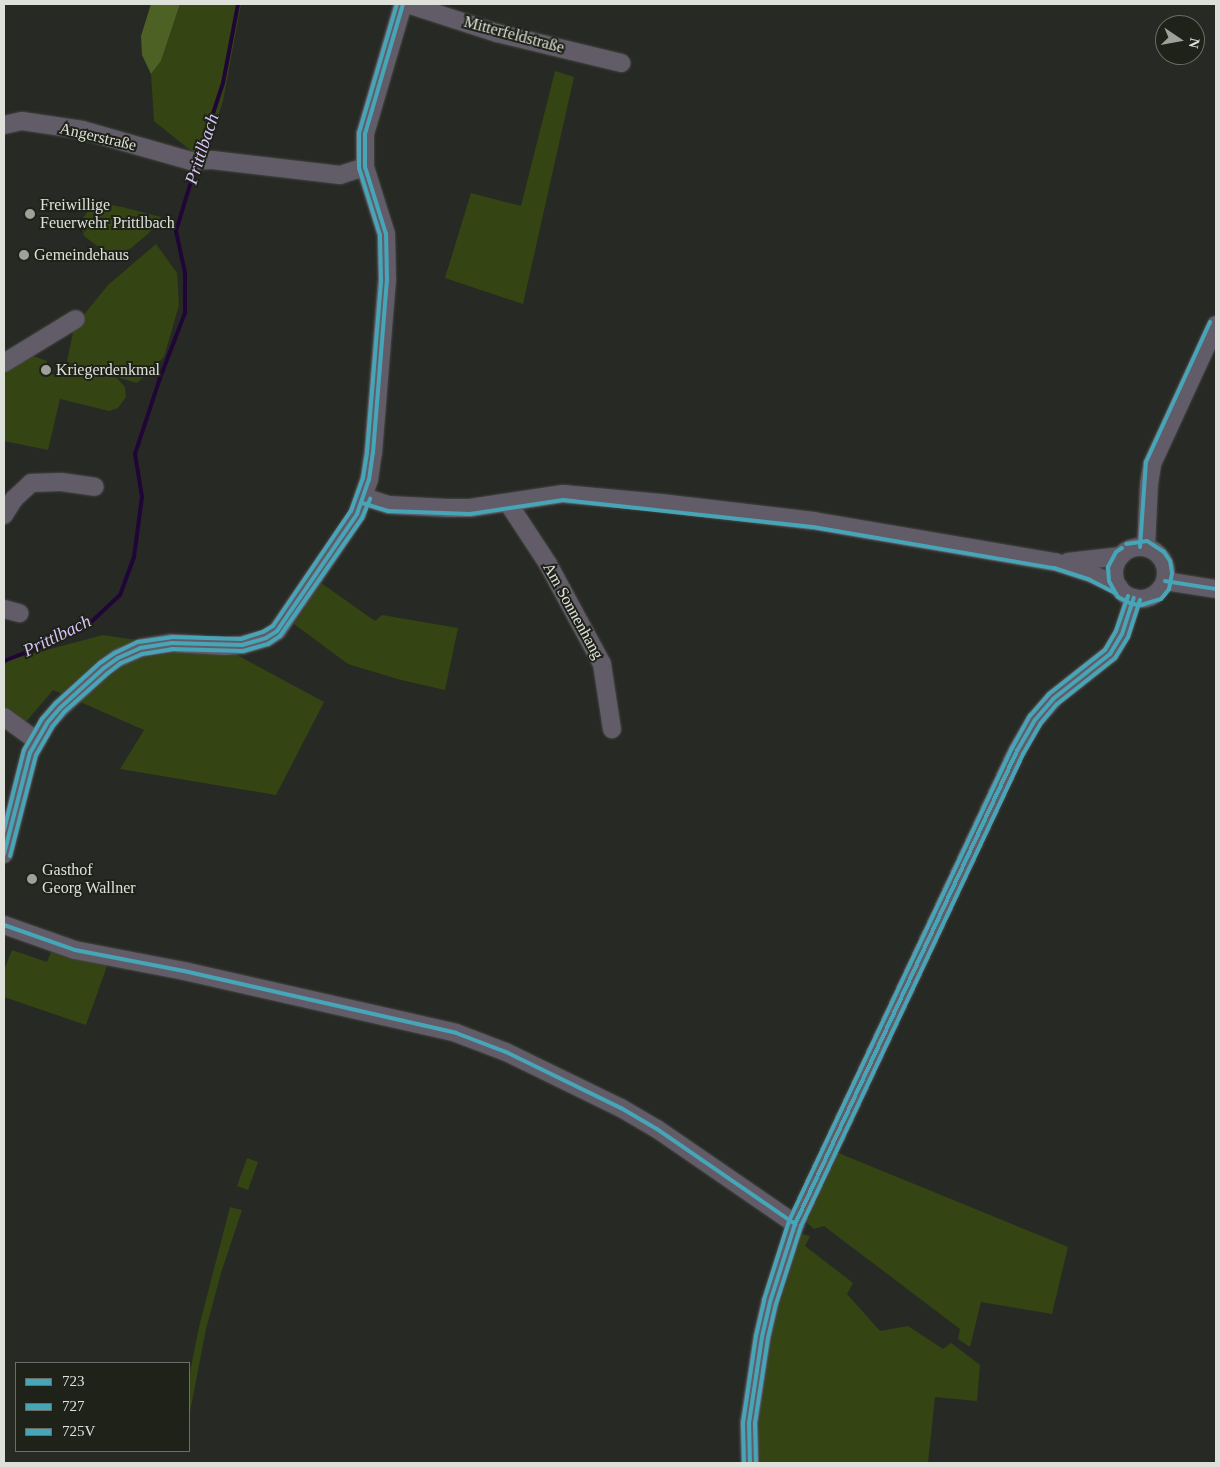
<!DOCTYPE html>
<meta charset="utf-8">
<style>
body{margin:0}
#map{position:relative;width:1220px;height:1467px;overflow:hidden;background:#272a24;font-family:"Times New Roman",serif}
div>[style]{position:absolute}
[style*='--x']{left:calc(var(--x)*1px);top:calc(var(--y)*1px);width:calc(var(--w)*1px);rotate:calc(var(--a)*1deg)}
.green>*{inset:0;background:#344413}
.forest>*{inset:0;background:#4d6124}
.stream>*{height:4px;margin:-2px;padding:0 2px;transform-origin:2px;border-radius:2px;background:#200537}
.roads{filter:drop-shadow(0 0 1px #444642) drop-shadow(0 0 1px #444642)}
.minor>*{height:18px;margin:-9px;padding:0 9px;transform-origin:9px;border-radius:9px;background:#625c69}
.minor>.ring{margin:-9px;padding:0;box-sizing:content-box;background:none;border:18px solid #625c69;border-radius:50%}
.bus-1>*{height:4px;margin:-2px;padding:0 2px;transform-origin:2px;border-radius:2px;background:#46a6b8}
.bus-2>*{height:4px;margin:-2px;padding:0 2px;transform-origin:2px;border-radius:2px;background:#46a6b8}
.bus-3>*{height:4px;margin:-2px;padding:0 2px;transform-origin:2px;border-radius:2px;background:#46a6b8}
.dots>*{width:14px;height:14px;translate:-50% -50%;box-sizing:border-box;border:2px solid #1f2219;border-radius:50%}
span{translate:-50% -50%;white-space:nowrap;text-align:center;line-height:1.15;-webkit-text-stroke:4px #1f2219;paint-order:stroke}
.street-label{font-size:16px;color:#dee1da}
.poi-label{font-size:16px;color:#dee1da}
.left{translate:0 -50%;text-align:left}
.water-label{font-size:18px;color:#d8c2f8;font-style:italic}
.frame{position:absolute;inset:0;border:5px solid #dee1da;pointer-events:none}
.legend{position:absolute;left:15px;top:1362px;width:175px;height:90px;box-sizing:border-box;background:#1f2219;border:1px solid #6b6e66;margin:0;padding:6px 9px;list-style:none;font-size:15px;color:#dee1da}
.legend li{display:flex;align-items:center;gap:10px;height:25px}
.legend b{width:25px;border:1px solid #6b6e66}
.north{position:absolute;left:1155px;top:15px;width:50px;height:50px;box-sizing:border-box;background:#1f2219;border:1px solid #6b6e66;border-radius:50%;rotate:102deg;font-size:14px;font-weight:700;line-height:20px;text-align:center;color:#dee1da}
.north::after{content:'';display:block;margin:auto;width:18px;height:22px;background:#9ea19a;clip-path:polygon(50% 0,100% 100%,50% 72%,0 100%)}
</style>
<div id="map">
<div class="green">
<div style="clip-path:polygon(180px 4px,241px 4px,223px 101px,202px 165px,190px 150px,154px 121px,151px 74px,161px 61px)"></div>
<div style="clip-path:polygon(555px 71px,574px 77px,523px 304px,445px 278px,471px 193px,521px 206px)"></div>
<div style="clip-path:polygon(101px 203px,122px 207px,161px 217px,148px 234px,131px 248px,120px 254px,110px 252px,100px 248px,84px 236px,81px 221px,88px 211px)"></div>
<div style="clip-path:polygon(156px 244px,177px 273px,179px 305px,164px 357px,137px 383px,67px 362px,74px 327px,108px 285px)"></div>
<div style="clip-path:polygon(28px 354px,47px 361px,44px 372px,59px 376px,63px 362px,117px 378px,125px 387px,126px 397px,118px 408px,109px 411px,60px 399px,48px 450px,4px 441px,4px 367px)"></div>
<div style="clip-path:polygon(321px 583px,375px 621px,382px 615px,458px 628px,445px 690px,401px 680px,348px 664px,294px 624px)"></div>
<div style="clip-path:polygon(103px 635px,237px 655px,324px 702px,276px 795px,120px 769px,144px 730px,53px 690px,25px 723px,4px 709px,4px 665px,9px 660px)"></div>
<div style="clip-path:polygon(12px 950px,47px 962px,51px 952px,107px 966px,86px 1025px,4px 997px,4px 970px)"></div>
<div style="clip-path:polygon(836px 1152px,1068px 1247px,1052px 1314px,981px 1302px,970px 1347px,958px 1339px,960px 1329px,824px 1226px,814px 1229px,808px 1224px,805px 1218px)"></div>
<div style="clip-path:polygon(247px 1158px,258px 1162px,248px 1190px,237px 1186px)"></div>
<div style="clip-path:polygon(230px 1207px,242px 1210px,221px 1273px,206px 1329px,189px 1417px,189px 1377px,199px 1327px)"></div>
<div style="clip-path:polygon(802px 1234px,810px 1236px,805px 1246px,853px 1283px,847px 1294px,880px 1331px,908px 1326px,943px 1349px,951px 1343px,980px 1365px,977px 1401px,935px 1397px,928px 1463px,757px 1463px,755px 1422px,768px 1337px,796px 1235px)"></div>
</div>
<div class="forest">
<div style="clip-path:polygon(151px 4px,180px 4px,161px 61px,151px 74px,142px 55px,141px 36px)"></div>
</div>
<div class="stream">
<div style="--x:199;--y:156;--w:77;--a:-71.8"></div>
<div style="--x:223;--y:83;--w:80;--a:-79.2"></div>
<div style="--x:4;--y:661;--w:73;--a:-21.7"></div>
<div style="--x:72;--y:634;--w:21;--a:-31"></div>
<div style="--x:90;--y:623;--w:41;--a:-43"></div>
<div style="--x:120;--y:595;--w:40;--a:-69.8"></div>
<div style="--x:134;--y:557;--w:61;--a:-82.4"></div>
<div style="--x:142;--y:497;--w:44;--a:-99.2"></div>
<div style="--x:135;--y:454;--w:80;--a:-71.8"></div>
<div style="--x:160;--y:378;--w:70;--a:-69"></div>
<div style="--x:185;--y:313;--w:40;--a:-90"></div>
<div style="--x:185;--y:273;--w:43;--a:-102.1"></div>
<div style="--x:176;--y:231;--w:69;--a:-73.1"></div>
</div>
<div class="roads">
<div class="minor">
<div style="--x:407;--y:4;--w:95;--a:17.9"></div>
<div style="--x:497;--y:33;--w:128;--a:13.6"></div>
<div style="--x:4;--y:125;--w:18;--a:-13"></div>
<div style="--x:22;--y:121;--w:61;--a:8.5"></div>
<div style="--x:82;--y:130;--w:113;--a:15.9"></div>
<div style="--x:191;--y:161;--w:21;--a:-3"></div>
<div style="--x:212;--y:160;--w:129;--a:6.7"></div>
<div style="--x:340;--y:175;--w:26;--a:-18"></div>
<div style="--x:4;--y:363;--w:84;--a:-31.4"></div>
<div style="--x:364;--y:497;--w:26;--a:18"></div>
<div style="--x:389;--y:505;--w:58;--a:3"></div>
<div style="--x:447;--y:508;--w:23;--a:0"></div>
<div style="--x:470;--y:508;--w:94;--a:-8.6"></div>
<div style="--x:563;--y:494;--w:98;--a:5.2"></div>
<div style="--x:661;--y:503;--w:154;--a:6.7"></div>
<div style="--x:814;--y:521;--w:244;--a:9.7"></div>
<div style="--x:1055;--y:562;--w:39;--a:18"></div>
<div style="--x:1092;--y:574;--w:30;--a:26"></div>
<div style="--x:508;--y:503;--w:73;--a:56.7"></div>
<div style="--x:548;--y:564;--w:114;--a:61.6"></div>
<div style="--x:602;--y:664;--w:66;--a:81.3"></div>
<div style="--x:4;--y:515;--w:19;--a:-58"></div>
<div style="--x:14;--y:499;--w:23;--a:-43"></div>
<div style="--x:31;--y:483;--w:30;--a:-2"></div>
<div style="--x:61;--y:482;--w:34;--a:8"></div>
<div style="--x:1146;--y:547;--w:63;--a:-87.3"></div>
<div style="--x:1149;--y:484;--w:20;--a:-81"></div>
<div style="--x:1152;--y:464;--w:153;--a:-65.3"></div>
<div class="ring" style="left:1114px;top:547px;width:34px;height:34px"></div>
<div style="--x:1068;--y:562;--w:53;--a:-6.5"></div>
<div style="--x:1165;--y:581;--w:52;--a:8.9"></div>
<div style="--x:4;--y:609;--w:16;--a:15"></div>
<div style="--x:4;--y:717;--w:39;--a:36"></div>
<div style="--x:4;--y:854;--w:104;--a:-75.6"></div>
<div style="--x:30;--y:753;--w:34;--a:-60"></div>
<div style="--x:47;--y:723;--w:20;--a:-49"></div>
<div style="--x:60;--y:708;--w:59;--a:-42.3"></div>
<div style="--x:104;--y:668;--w:17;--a:-36"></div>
<div style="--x:118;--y:658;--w:24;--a:-24"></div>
<div style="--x:140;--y:648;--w:32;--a:-9"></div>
<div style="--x:172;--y:643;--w:53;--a:3.2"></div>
<div style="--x:225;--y:646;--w:17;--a:-3"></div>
<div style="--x:242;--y:645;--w:25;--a:-16"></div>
<div style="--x:266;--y:638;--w:13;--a:-32"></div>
<div style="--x:277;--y:631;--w:142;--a:-55.6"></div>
<div style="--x:357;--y:514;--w:36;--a:-71"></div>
<div style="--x:369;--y:480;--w:27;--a:-82"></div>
<div style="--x:373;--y:453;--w:174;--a:-85.4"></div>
<div style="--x:387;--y:280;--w:46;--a:-91.2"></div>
<div style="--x:386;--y:234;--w:70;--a:-107.4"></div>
<div style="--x:365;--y:167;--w:33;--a:-90"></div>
<div style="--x:365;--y:134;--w:135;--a:-73.7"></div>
<div style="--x:4;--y:925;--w:75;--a:19.4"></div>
<div style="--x:75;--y:950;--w:111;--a:10.9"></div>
<div style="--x:184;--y:971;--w:279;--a:12.8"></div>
<div style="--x:456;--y:1033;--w:53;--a:20.8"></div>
<div style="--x:506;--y:1052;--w:128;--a:26"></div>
<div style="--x:621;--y:1108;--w:42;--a:30.3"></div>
<div style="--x:657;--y:1129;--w:168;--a:34.5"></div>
<div style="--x:750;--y:1463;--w:40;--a:-91.4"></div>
<div style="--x:749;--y:1423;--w:87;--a:-81.4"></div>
<div style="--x:762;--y:1337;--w:36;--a:-77"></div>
<div style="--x:770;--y:1302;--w:82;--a:-72.2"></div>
<div style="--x:795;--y:1224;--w:523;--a:-64.86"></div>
<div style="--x:1017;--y:751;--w:36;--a:-60"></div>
<div style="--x:1035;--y:720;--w:28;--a:-49"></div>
<div style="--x:1053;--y:699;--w:73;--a:-38.3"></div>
<div style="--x:1110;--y:654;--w:23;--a:-59"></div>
<div style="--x:1122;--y:634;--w:38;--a:-72"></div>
</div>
</div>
<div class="bus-1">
<div style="--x:1165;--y:581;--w:52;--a:8.9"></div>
<div style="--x:4;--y:854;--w:104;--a:-75.6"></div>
<div style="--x:30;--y:753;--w:34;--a:-60"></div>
<div style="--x:47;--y:723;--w:20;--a:-49"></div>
<div style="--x:60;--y:708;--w:59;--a:-42.3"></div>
<div style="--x:104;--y:668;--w:17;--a:-36"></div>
<div style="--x:118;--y:658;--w:24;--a:-24"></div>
<div style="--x:140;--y:648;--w:32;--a:-9"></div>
<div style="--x:172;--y:643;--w:70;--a:1.6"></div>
<div style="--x:242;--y:645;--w:25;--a:-16"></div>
<div style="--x:266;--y:638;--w:13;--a:-32"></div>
<div style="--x:277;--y:631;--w:142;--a:-55.6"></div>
<div style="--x:357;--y:514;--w:36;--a:-71"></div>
<div style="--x:369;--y:480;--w:27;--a:-82"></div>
<div style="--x:373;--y:453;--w:174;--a:-85.4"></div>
<div style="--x:387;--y:280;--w:46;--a:-91.2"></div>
<div style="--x:386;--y:234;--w:70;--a:-107.4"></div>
<div style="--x:365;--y:167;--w:33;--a:-90"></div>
<div style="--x:365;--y:134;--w:135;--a:-73.7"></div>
<div style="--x:4;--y:925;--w:75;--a:19.4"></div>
<div style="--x:75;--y:950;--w:111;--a:10.9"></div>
<div style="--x:184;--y:971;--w:279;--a:12.8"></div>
<div style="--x:456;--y:1033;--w:53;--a:20.8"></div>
<div style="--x:506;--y:1052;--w:128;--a:26"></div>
<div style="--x:621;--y:1108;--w:42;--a:30.3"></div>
<div style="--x:657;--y:1129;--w:168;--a:34.5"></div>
<div style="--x:750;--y:1463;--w:40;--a:-91.4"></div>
<div style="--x:749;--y:1423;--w:87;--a:-81.4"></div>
<div style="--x:762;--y:1337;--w:36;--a:-77"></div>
<div style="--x:770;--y:1302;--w:82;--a:-72.2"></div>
<div style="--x:795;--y:1224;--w:523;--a:-64.86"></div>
<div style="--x:1017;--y:751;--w:36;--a:-60"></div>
<div style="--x:1035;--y:720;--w:28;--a:-49"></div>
<div style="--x:1053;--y:699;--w:73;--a:-38.3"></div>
<div style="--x:1110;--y:654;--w:23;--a:-59"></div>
<div style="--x:1122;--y:634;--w:38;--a:-72"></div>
</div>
<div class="bus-2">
<div style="--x:362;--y:503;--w:27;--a:17"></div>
<div style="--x:388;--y:511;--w:82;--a:2.1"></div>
<div style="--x:470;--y:514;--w:94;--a:-8.6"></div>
<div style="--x:563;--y:500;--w:251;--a:6.2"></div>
<div style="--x:813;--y:527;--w:244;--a:9.7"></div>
<div style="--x:1054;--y:568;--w:38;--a:18"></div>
<div style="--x:1090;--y:580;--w:29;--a:27"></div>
<div style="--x:1122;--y:548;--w:7;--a:146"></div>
<div style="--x:1116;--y:552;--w:17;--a:118"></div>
<div style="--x:1108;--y:567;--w:14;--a:86"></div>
<div style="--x:1109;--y:581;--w:18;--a:61"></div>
<div style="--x:1118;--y:597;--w:16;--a:27"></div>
<div style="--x:1132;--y:604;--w:9;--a:6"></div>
<div style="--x:1141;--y:605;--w:21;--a:-17"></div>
<div style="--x:1161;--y:599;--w:13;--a:-51"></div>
<div style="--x:1169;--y:589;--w:16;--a:-79"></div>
<div style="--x:1172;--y:573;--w:12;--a:-99"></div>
<div style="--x:1170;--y:561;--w:11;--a:-124"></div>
<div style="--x:1164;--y:552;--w:20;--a:-147"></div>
<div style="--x:1147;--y:541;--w:21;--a:172"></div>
<div style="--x:10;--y:856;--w:104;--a:-75.6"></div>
<div style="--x:36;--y:755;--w:32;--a:-60"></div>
<div style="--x:52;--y:727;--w:19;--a:-51"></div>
<div style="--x:64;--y:712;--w:59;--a:-41.6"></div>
<div style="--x:108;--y:673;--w:16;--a:-38"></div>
<div style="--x:121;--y:663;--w:23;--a:-23"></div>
<div style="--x:142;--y:654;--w:30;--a:-9"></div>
<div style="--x:172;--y:649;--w:71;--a:1.6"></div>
<div style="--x:243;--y:651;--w:26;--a:-16"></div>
<div style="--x:268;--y:644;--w:14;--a:-34"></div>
<div style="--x:280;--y:636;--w:144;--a:-55.2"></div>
<div style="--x:362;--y:518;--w:21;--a:-67"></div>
<div style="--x:756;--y:1463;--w:40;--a:-91.4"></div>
<div style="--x:755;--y:1423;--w:86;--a:-81.3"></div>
<div style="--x:768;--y:1338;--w:35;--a:-77"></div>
<div style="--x:776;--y:1304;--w:82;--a:-72.2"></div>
<div style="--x:801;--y:1226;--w:522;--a:-64.81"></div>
<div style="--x:1023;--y:754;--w:34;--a:-60"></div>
<div style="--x:1040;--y:724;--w:26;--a:-50"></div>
<div style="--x:1057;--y:704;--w:74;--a:-38.4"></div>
<div style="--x:1115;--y:658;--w:25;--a:-58"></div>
<div style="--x:1128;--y:637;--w:39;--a:-72"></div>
</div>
<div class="bus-3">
<div style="--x:1140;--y:547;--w:85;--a:-86"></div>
<div style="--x:1146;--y:462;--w:154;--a:-65.4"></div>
<div style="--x:4;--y:830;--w:82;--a:-76"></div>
<div style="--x:24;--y:750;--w:36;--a:-60"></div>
<div style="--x:42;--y:719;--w:21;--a:-49"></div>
<div style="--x:56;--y:703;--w:59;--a:-42.3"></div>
<div style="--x:100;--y:663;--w:18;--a:-34"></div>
<div style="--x:115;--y:653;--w:25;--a:-26"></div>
<div style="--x:138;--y:642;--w:34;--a:-8"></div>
<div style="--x:172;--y:637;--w:69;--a:1.7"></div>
<div style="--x:241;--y:639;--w:23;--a:-18"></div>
<div style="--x:263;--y:632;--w:12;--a:-31"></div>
<div style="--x:273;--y:626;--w:139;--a:-55.9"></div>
<div style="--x:351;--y:511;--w:35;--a:-70"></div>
<div style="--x:363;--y:478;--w:26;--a:-81"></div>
<div style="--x:367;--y:452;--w:173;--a:-85.3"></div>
<div style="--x:381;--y:280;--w:45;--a:-91.3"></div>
<div style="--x:380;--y:235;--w:70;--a:-107.4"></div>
<div style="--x:359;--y:168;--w:35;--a:-90"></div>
<div style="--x:359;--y:133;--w:134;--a:-73.6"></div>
<div style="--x:744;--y:1463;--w:40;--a:-91.4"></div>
<div style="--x:743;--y:1423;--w:88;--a:-81.5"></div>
<div style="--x:756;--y:1336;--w:37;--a:-77"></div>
<div style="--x:764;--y:1300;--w:83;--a:-72.4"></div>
<div style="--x:789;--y:1221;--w:523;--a:-64.76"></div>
<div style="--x:1012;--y:748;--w:37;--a:-61"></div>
<div style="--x:1030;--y:716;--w:29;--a:-49"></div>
<div style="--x:1049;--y:694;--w:71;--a:-38.2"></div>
<div style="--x:1105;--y:650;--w:22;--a:-60"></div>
<div style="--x:1116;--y:631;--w:37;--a:-71"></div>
</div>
<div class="dots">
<div style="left:30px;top:214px;background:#9ea19a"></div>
<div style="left:24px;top:255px;background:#9ea19a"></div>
<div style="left:46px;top:370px;background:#9ea19a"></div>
<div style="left:32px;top:879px;background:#9ea19a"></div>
</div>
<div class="street-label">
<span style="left:514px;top:35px;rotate:15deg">Mitterfeldstraße</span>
<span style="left:98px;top:137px;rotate:13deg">Angerstraße</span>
<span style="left:573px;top:611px;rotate:61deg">Am Sonnenhang</span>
</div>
<div class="poi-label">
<span class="left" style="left:40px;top:214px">Freiwillige<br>Feuerwehr Prittlbach</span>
<span class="left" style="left:34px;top:255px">Gemeindehaus</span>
<span class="left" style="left:56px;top:370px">Kriegerdenkmal</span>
<span class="left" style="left:42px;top:879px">Gasthof<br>Georg Wallner</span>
</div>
<div class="water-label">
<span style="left:202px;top:149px;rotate:-72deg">Prittlbach</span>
<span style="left:57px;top:636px;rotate:-26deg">Prittlbach</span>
</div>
<div class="frame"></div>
<ul class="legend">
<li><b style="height:6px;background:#46a6b8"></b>723</li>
<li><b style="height:6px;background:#46a6b8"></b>727</li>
<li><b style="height:6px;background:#46a6b8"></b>725V</li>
</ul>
<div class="north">N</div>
</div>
